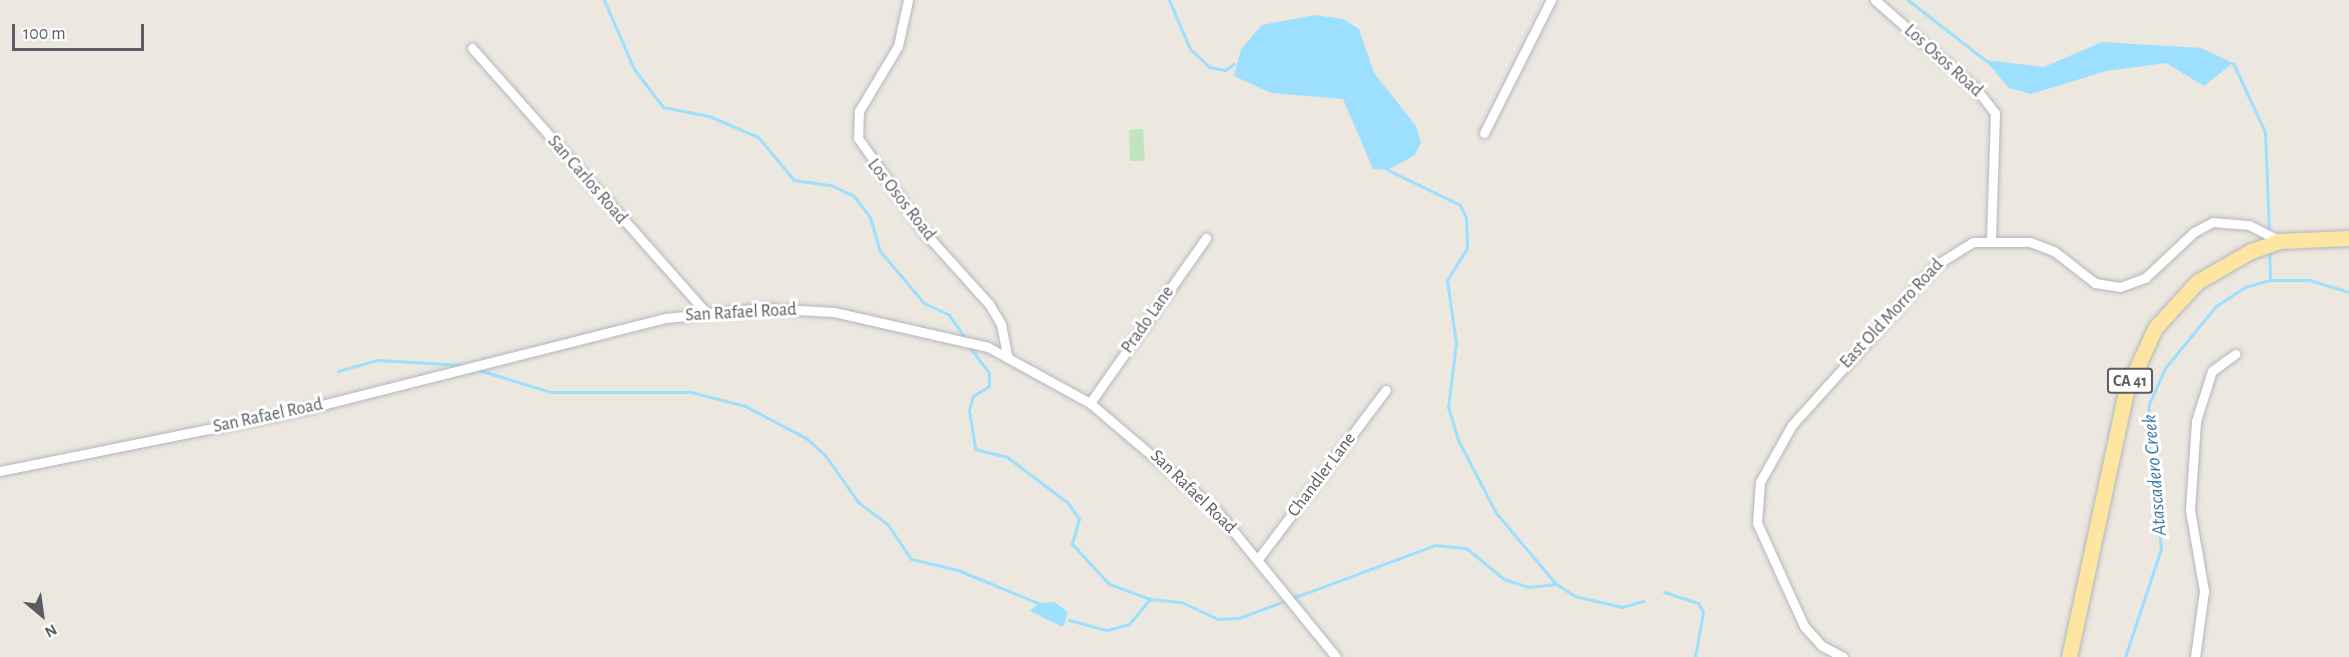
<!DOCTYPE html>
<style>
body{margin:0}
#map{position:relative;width:2349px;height:657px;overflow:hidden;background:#ece8e0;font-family:"Alegreya Sans",sans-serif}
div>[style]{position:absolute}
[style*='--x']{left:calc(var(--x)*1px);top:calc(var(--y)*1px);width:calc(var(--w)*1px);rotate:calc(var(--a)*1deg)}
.green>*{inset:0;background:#c0e4bc}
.water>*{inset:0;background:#9ddffe}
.stream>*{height:3px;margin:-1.5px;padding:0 1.5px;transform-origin:1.5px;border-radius:1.5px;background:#9ddffe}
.roads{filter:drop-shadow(0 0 2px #b3b7bb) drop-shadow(0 0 2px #b3b7bb)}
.street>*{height:9px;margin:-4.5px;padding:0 4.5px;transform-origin:4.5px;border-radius:4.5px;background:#fff}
.primary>*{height:15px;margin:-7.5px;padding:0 7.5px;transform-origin:7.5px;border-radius:7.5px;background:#fee5a2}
span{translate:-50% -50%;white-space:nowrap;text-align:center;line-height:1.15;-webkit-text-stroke:6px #fff;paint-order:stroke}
.shield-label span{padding:2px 4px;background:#fff;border:2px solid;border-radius:4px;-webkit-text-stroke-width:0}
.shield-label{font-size:16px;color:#595d61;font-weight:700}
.street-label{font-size:18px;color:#595d61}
.water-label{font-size:20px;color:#3a7aa7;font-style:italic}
.north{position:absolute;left:12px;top:585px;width:60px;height:60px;-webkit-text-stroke:4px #fff;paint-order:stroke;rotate:151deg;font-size:16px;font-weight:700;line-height:24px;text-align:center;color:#595d61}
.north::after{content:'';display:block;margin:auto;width:21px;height:27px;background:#595d61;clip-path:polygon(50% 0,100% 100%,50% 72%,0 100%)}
.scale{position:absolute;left:12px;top:24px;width:132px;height:27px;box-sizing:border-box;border:3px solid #595d61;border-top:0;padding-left:8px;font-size:18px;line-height:21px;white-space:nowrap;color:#595d61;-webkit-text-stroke:4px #fff;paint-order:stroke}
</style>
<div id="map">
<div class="green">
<div style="clip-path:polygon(1143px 129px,1145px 161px,1130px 161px,1129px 130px)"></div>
</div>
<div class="water">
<div style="clip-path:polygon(1315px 15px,1343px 19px,1359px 29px,1374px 73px,1416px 126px,1421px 142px,1415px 155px,1388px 170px,1373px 169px,1343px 99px,1271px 93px,1234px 76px,1241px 49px,1262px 25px)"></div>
<div style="clip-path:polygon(2102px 42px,2201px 48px,2233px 63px,2204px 86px,2166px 63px,2106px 71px,2031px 94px,2009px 88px,1985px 60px,2044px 67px)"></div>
<div style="clip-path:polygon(1054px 602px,1068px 612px,1063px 627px,1030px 611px,1038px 603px)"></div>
</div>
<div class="stream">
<div style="--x:604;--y:0;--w:75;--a:66.5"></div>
<div style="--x:634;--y:69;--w:48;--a:52.7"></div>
<div style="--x:663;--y:107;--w:47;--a:11.1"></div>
<div style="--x:709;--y:116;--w:53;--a:23.2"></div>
<div style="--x:758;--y:137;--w:56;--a:50.1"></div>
<div style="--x:794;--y:180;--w:37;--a:8"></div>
<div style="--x:831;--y:185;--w:25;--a:26"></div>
<div style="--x:854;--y:196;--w:26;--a:53"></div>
<div style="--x:870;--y:217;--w:35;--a:74"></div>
<div style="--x:880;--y:251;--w:68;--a:49.8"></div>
<div style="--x:924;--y:303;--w:26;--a:25"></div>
<div style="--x:948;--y:314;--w:31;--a:54"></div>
<div style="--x:1169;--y:0;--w:53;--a:66.8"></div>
<div style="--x:1190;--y:49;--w:26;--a:43"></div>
<div style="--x:1209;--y:67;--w:16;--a:11"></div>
<div style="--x:1225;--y:70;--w:11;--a:-34"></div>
<div style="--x:1908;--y:0;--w:98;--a:37.9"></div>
<div style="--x:2233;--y:63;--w:76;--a:65.1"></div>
<div style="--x:2265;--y:132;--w:101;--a:87.7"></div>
<div style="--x:1388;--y:170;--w:80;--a:25.9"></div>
<div style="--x:1460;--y:205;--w:14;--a:65"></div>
<div style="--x:1466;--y:218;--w:30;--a:88"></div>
<div style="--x:1467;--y:248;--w:38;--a:122"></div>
<div style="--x:1447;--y:280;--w:64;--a:81.9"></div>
<div style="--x:1456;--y:343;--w:64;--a:97.1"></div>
<div style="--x:1448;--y:407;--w:34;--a:73"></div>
<div style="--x:1458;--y:440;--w:82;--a:62.5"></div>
<div style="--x:1496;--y:513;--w:93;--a:49.8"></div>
<div style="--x:1556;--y:584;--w:22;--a:32"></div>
<div style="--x:1575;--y:596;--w:48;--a:13.2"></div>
<div style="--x:1622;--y:607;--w:22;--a:-16"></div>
<div style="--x:2269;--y:248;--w:32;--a:88"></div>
<div style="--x:968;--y:345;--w:35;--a:53"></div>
<div style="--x:989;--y:373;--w:13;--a:90"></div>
<div style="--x:989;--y:386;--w:19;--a:148"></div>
<div style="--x:973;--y:396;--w:15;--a:106"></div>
<div style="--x:969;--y:410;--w:39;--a:81"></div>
<div style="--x:975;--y:449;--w:33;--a:14"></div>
<div style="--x:1007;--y:457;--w:76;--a:37"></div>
<div style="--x:1068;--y:503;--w:19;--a:55"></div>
<div style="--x:1079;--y:519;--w:26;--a:106"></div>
<div style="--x:1072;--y:544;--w:54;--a:47.2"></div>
<div style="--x:1109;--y:584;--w:44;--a:20.1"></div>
<div style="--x:1150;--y:599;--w:31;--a:6"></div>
<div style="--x:1181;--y:602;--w:41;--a:24.7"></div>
<div style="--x:1218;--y:619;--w:21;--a:-3"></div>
<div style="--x:1239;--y:618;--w:209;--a:-20.4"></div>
<div style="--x:1435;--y:545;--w:31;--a:6"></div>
<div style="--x:1466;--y:548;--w:49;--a:39.2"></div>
<div style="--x:1504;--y:579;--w:25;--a:18"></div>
<div style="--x:1528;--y:587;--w:28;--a:-6"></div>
<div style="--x:475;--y:369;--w:79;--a:16.8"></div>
<div style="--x:551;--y:392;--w:140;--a:0"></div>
<div style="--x:691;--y:392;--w:56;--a:14.5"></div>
<div style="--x:745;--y:406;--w:69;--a:27.7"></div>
<div style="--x:806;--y:438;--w:25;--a:42"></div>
<div style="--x:825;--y:455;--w:57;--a:54.9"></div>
<div style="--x:858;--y:502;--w:38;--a:37"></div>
<div style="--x:888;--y:525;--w:41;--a:55.9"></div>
<div style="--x:911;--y:559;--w:48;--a:13.2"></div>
<div style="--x:958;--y:570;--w:87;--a:22.4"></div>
<div style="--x:338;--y:371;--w:41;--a:-15.8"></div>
<div style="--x:377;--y:360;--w:86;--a:3.3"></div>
<div style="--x:1664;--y:592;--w:36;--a:18"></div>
<div style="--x:1698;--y:603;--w:10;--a:61"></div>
<div style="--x:1703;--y:612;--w:46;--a:100.1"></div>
<div style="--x:1069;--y:620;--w:39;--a:15"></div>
<div style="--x:1107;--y:630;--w:23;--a:-15"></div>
<div style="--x:1129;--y:624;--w:33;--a:-50"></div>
<div style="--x:2125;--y:657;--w:114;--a:-71.6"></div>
<div style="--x:2161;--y:549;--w:123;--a:-96.5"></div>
<div style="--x:2147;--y:427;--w:23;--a:-85"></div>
<div style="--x:2149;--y:404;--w:39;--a:-66"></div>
<div style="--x:2165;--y:368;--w:80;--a:-50.6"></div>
<div style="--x:2216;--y:306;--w:35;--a:-33"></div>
<div style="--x:2245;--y:287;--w:26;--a:-16"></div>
<div style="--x:2270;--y:280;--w:39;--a:0"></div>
<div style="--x:2309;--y:280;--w:42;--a:16.7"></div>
</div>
<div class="roads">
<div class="street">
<div style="--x:908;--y:0;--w:47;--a:102.3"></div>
<div style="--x:898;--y:46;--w:76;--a:121"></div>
<div style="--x:859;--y:111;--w:27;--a:92"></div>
<div style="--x:858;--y:138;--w:116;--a:54.8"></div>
<div style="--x:925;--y:233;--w:96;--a:48"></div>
<div style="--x:989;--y:304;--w:23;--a:59"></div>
<div style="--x:1001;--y:324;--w:32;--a:79"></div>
<div style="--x:1875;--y:0;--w:136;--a:41.4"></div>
<div style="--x:1977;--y:90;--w:29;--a:52"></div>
<div style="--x:1995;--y:113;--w:126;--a:91.8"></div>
<div style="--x:472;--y:48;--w:351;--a:48.5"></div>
<div style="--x:1484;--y:133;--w:149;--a:-63.3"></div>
<div style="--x:1090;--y:403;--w:202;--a:-54.9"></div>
<div style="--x:0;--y:471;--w:308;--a:-11.4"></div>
<div style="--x:302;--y:410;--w:375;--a:-14.2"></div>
<div style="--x:666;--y:318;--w:97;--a:-5.9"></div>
<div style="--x:762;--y:308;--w:72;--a:3.2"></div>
<div style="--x:834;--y:312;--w:158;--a:12.8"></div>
<div style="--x:988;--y:347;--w:116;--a:28.8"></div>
<div style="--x:1090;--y:403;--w:167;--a:40.4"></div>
<div style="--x:1217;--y:511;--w:188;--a:50.8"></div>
<div style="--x:1258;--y:559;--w:212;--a:-52.9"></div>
<div style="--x:1843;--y:657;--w:24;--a:-152"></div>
<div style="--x:1822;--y:646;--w:27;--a:-132"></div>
<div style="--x:1804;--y:626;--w:113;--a:-114.5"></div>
<div style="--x:1757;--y:523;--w:41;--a:-85.8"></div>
<div style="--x:1760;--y:482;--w:65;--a:-60.7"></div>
<div style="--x:1792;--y:425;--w:215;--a:-48"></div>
<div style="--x:1936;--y:265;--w:44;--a:-31.9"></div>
<div style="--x:1973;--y:242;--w:57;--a:0"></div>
<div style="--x:2030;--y:242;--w:26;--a:21"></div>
<div style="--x:2054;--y:251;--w:52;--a:38"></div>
<div style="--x:2095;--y:283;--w:25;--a:9"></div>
<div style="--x:2120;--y:287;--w:27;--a:-20"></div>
<div style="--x:2145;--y:278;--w:67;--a:-43.2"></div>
<div style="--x:2194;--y:232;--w:21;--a:-28"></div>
<div style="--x:2213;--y:222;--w:36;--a:5"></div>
<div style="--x:2249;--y:225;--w:35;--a:27"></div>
<div style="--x:2195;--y:657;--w:67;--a:-82.2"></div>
<div style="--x:2204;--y:591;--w:82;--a:-99.8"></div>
<div style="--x:2190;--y:510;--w:89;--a:-86.1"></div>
<div style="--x:2196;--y:421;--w:52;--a:-72.3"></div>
<div style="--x:2212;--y:371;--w:29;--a:-36"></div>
</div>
<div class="primary">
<div style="--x:2069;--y:657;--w:271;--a:-77.9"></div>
<div style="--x:2126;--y:392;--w:70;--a:-65.6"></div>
<div style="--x:2155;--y:328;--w:62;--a:-47.6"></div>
<div style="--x:2197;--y:282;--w:62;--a:-29.9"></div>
<div style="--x:2251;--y:251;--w:31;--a:-19"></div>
<div style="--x:2280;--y:241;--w:69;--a:-2.5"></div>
</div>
</div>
<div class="shield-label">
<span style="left:2130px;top:381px">CA 41</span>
</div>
<div class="street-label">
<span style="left:1943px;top:61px;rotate:42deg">Los Osos Road</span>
<span style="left:587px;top:180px;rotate:49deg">San Carlos Road</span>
<span style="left:901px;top:200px;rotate:52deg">Los Osos Road</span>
<span style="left:741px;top:313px;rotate:-3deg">San Rafael Road</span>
<span style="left:1892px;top:314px;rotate:-47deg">East Old Morro Road</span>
<span style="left:1148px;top:320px;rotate:-55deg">Prado Lane</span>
<span style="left:268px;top:416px;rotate:-12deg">San Rafael Road</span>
<span style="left:1322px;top:475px;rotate:-53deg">Chandler Lane</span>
<span style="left:1193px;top:492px;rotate:44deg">San Rafael Road</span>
</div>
<div class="water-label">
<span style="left:2155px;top:475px;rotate:-95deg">Atascadero Creek</span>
</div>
<div class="north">N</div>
<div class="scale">100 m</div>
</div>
